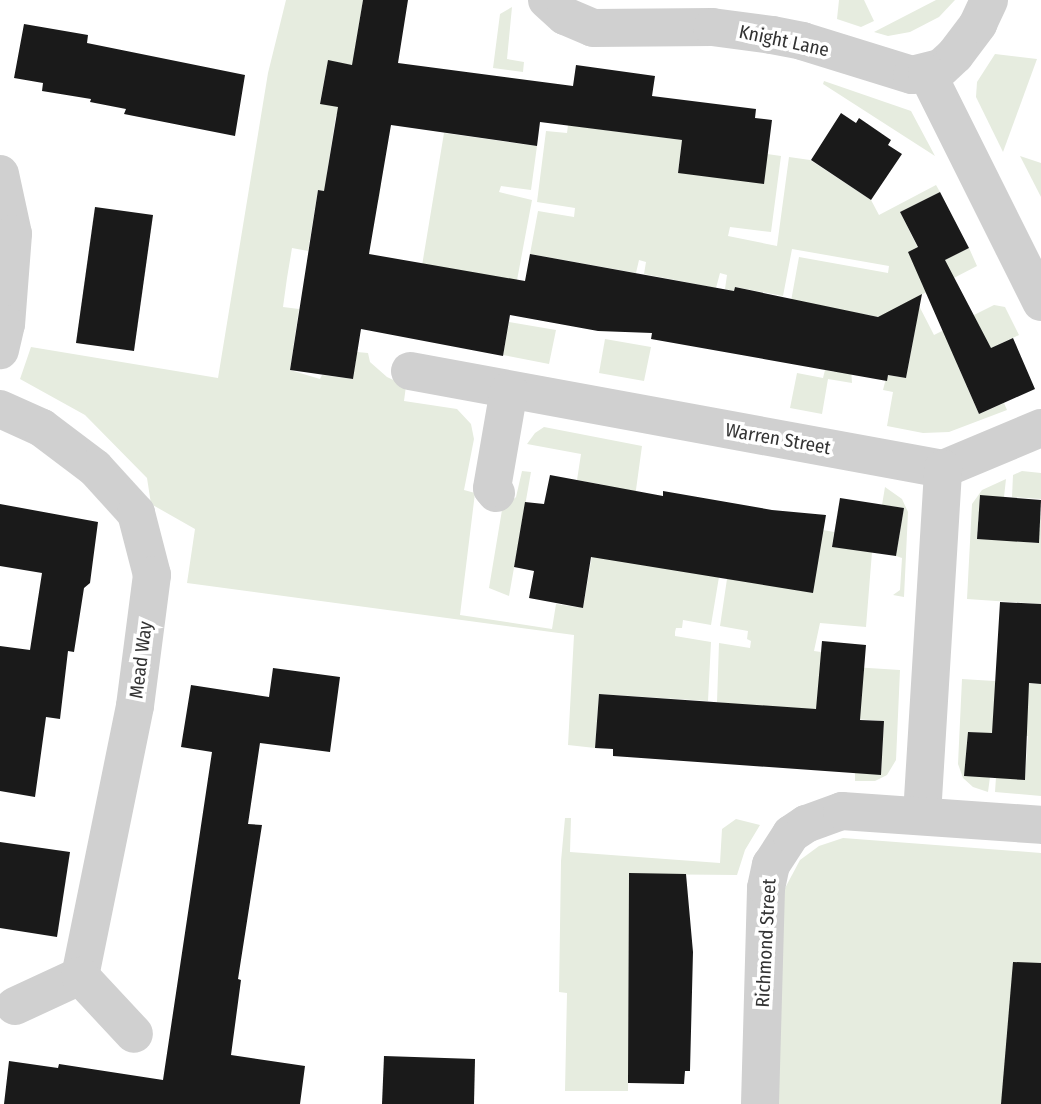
<!DOCTYPE html>
<style>
body{margin:0}
#map{position:relative;width:1041px;height:1104px;overflow:hidden;background:#fff;font-family:"Fira Sans Condensed",sans-serif}
div>[style]{position:absolute}
[style*='--x']{left:calc(var(--x)*1px);top:calc(var(--y)*1px);width:calc(var(--w)*1px);rotate:calc(var(--a)*1deg)}
.green>*{inset:0;background:#e6ecdf}
.building>*{inset:0;background:#1a1a1a}
.minor>*{height:38px;margin:-19px;padding:0 19px;transform-origin:19px;border-radius:19px;background:#d0d0d0}
span{translate:-50% -50%;white-space:nowrap;text-align:center;line-height:1.15;-webkit-text-stroke:7px #fff;paint-order:stroke}
.street-label{font-size:19px;color:#333}
</style>
<div id="map">
<div class="green">
<div style="clip-path:polygon(286px 0,363px 0,354px 55px,371px 68px,328px 61px,320px 103px,364px 111px,362px 119px,336px 115px,327px 173px,381px 183px,379px 200px,318px 190px,308px 251px,292px 248px,287px 278px,283px 307px,299px 309px,290px 370px,320px 379px,322px 375px,353px 379px,357px 352px,368px 353px,370px 362px,387px 377px,406px 386px,404px 401px,457px 409px,471px 424px,474px 439px,464px 490px,475px 493px,460px 615px,552px 629px,556px 604px,583px 608px,604px 485px,577px 480px,581px 454px,527px 444px,535px 433px,544px 427px,642px 446px,635px 497px,719px 577px,711px 625px,683px 620px,682px 628px,676px 628px,675px 632px,675px 636px,711px 642px,708px 701px,599px 694px,595px 748px,568px 745px,574px 635px,187px 583px,195px 529px,151px 504px,147px 478px,85px 415px,20px 379px,31px 347px,218px 378px,268px 73px)"></div>
<div style="clip-path:polygon(839px 0,864px 0,874px 21px,861px 27px,837px 19px)"></div>
<div style="clip-path:polygon(936px 0,955px 0,939px 17px,910px 32px,888px 36px,874px 32px)"></div>
<div style="clip-path:polygon(512px 7px,507px 59px,524px 62px,523px 72px,493px 68px,500px 14px)"></div>
<div style="clip-path:polygon(995px 54px,1037px 59px,1003px 152px,976px 97px,977px 82px)"></div>
<div style="clip-path:polygon(824px 81px,911px 111px,935px 156px,823px 84px)"></div>
<div style="clip-path:polygon(568px 125px,682px 140px,678px 173px,767px 154px,781px 156px,771px 232px,730px 227px,728px 236px,777px 246px,789px 157px,810px 160px,871px 200px,879px 215px,936px 185px,940px 192px,900px 212px,928px 268px,969px 248px,977px 266px,915px 298px,934px 335px,994px 305px,1005px 307px,1019px 335px,957px 364px,979px 414px,1004px 403px,1007px 410px,949px 432px,923px 433px,887px 426px,893px 392px,883px 390px,885px 382px,888px 375px,906px 378px,916px 324px,810px 304px,785px 334px,799px 257px,888px 273px,889px 266px,792px 249px,783px 296px,735px 287px,734px 291px,725px 289px,727px 275px,720px 273px,716px 288px,644px 274px,646px 262px,639px 260px,636px 273px,530px 254px,538px 211px,574px 217px,575px 208px,537px 202px,546px 131px,567px 133px)"></div>
<div style="clip-path:polygon(444px 133px,537px 146px,531px 190px,501px 186px,499px 192px,532px 200px,512px 307px,410px 338px)"></div>
<div style="clip-path:polygon(1020px 156px,1041px 163px,1041px 197px)"></div>
<div style="clip-path:polygon(509px 322px,556px 330px,549px 364px,503px 355px)"></div>
<div style="clip-path:polygon(605px 339px,651px 347px,644px 381px,599px 373px)"></div>
<div style="clip-path:polygon(835px 365px,851px 368px,852px 383px,828px 379px,822px 414px,790px 408px,797px 373px,823px 378px,825px 370px,834px 372px)"></div>
<div style="clip-path:polygon(522px 471px,531px 472px,509px 596px,489px 588px,502px 510px,516px 497px)"></div>
<div style="clip-path:polygon(1022px 471px,1041px 473px,1041px 499px,1012px 497px,1013px 475px)"></div>
<div style="clip-path:polygon(1006px 479px,1004px 497px,980px 496px,977px 538px,1038px 543px,1041px 510px,1041px 604px,967px 599px,972px 504px,982px 490px)"></div>
<div style="clip-path:polygon(885px 487px,902px 499px,908px 512px,904px 597px,893px 595px,900px 590px,902px 558px,896px 556px,904px 508px,882px 505px)"></div>
<div style="clip-path:polygon(823px 530px,834px 532px,832px 546px,872px 552px,866px 627px,820px 623px,814px 651px,821px 652px,821px 665px,900px 670px,896px 760px,887px 775px,875px 781px,855px 781px,855px 773px,881px 774px,884px 721px,824px 717px,717px 702px,719px 643px,750px 648px,751px 641px,747px 639px,748px 631px,720px 626px,727px 579px)"></div>
<div style="clip-path:polygon(1041px 673px,1041px 796px,995px 792px,996px 777px,1025px 779px,1028px 736px,968px 732px,990px 777px,988px 792px,973px 787px,963px 778px,958px 764px,962px 679px,1040px 684px)"></div>
<div style="clip-path:polygon(565px 818px,571px 818px,570px 852px,720px 863px,722px 829px,736px 819px,760px 825px,745px 850px,737px 875px,629px 874px,628px 1091px,565px 1091px,567px 993px,559px 992px,561px 861px)"></div>
<div style="clip-path:polygon(843px 838px,1041px 853px,1041px 988px,1001px 1104px,776px 1104px,784px 890px,800px 860px,819px 846px)"></div>
</div>
<div class="building">
<div style="clip-path:polygon(363px 0,408px 0,398px 63px,573px 86px,576px 65px,655px 76px,652px 96px,756px 109px,755px 118px,772px 120px,764px 184px,678px 173px,682px 140px,540px 122px,537px 146px,391px 125px,369px 254px,525px 281px,530px 254px,734px 291px,735px 287px,878px 317px,922px 294px,906px 378px,888px 375px,887px 381px,651px 339px,652px 333px,598px 331px,510px 315px,503px 356px,361px 329px,353px 379px,290px 370px,318px 190px,324px 191px,338px 107px,320px 104px,328px 60px,352px 65px)"></div>
<div style="clip-path:polygon(24px 24px,88px 35px,87px 43px,245px 75px,235px 136px,124px 114px,126px 109px,90px 102px,91px 99px,42px 91px,43px 83px,14px 78px)"></div>
<div style="clip-path:polygon(841px 113px,856px 123px,859px 118px,891px 140px,888px 145px,902px 154px,871px 200px,811px 160px)"></div>
<div style="clip-path:polygon(940px 192px,969px 248px,945px 260px,991px 348px,1013px 338px,1035px 389px,979px 414px,908px 252px,918px 247px,900px 212px)"></div>
<div style="clip-path:polygon(95px 207px,153px 215px,134px 351px,76px 343px)"></div>
<div style="clip-path:polygon(550px 475px,663px 496px,663px 491px,772px 510px,826px 515px,813px 593px,591px 557px,583px 608px,529px 598px,534px 571px,514px 567px,525px 502px,544px 504px)"></div>
<div style="clip-path:polygon(980px 495px,1041px 500px,1039px 543px,977px 539px)"></div>
<div style="clip-path:polygon(840px 498px,904px 508px,896px 556px,832px 547px)"></div>
<div style="clip-path:polygon(0 504px,98px 522px,90px 583px,84px 588px,74px 652px,68px 651px,60px 719px,46px 717px,35px 797px,0 791px,0 646px,30px 650px,42px 573px,0 566px)"></div>
<div style="clip-path:polygon(1000px 602px,1041px 604px,1041px 684px,1029px 683px,1025px 780px,964px 776px,968px 732px,992px 733px)"></div>
<div style="clip-path:polygon(822px 641px,866px 645px,860px 720px,884px 721px,881px 775px,613px 756px,613px 749px,595px 748px,599px 694px,816px 709px)"></div>
<div style="clip-path:polygon(273px 668px,340px 677px,330px 752px,260px 743px,248px 824px,262px 825px,238px 979px,241px 980px,231px 1055px,305px 1066px,300px 1104px,4px 1104px,9px 1061px,58px 1068px,59px 1064px,163px 1080px,212px 752px,181px 747px,191px 685px,269px 697px)"></div>
<div style="clip-path:polygon(0 842px,70px 852px,57px 937px,0 928px)"></div>
<div style="clip-path:polygon(629px 873px,686px 874px,693px 952px,690px 1071px,685px 1071px,684px 1084px,628px 1083px)"></div>
<div style="clip-path:polygon(1013px 962px,1041px 963px,1041px 1104px,1001px 1104px)"></div>
<div style="clip-path:polygon(384px 1056px,475px 1059px,474px 1104px,382px 1104px)"></div>
</div>
<div class="minor">
<div style="--x:547;--y:0;--w:24;--a:42"></div>
<div style="--x:565;--y:16;--w:30;--a:23"></div>
<div style="--x:593;--y:28;--w:119;--a:-0.5"></div>
<div style="--x:712;--y:27;--w:61;--a:7.6"></div>
<div style="--x:772;--y:35;--w:31;--a:11"></div>
<div style="--x:802;--y:41;--w:115;--a:17.2"></div>
<div style="--x:912;--y:75;--w:30;--a:-14"></div>
<div style="--x:941;--y:68;--w:19;--a:-43"></div>
<div style="--x:955;--y:55;--w:39;--a:-53"></div>
<div style="--x:978;--y:24;--w:26;--a:-65"></div>
<div style="--x:927;--y:73;--w:256;--a:63.5"></div>
<div style="--x:0;--y:174;--w:61;--a:77.8"></div>
<div style="--x:13;--y:234;--w:90;--a:94.4"></div>
<div style="--x:6;--y:324;--w:27;--a:103"></div>
<div style="--x:410;--y:371;--w:542;--a:10.42"></div>
<div style="--x:943;--y:469;--w:106;--a:-22.7"></div>
<div style="--x:0;--y:409;--w:46;--a:24.3"></div>
<div style="--x:42;--y:428;--w:66;--a:37"></div>
<div style="--x:95;--y:468;--w:61;--a:47.7"></div>
<div style="--x:136;--y:513;--w:64;--a:75.5"></div>
<div style="--x:152;--y:575;--w:132;--a:97.4"></div>
<div style="--x:135;--y:706;--w:276;--a:101.5"></div>
<div style="--x:496;--y:493;--w:6;--a:-129"></div>
<div style="--x:492;--y:488;--w:99;--a:-80.2"></div>
<div style="--x:922;--y:815;--w:347;--a:-86.5"></div>
<div style="--x:15;--y:1006;--w:72;--a:-24.8"></div>
<div style="--x:80;--y:976;--w:79;--a:47"></div>
<div style="--x:760;--y:1104;--w:216;--a:-88.4"></div>
<div style="--x:766;--y:888;--w:24;--a:-78"></div>
<div style="--x:771;--y:865;--w:37;--a:-57"></div>
<div style="--x:791;--y:834;--w:18;--a:-34"></div>
<div style="--x:806;--y:824;--w:38;--a:-20"></div>
<div style="--x:842;--y:811;--w:199;--a:4"></div>
</div>
<div class="street-label">
<span style="left:784px;top:41px;rotate:12deg">Knight Lane</span>
<span style="left:778px;top:439px;rotate:10deg">Warren Street</span>
<span style="left:141px;top:660px;rotate:-83deg">Mead Way</span>
<span style="left:766px;top:943px;rotate:-87deg">Richmond Street</span>
</div>
</div>
